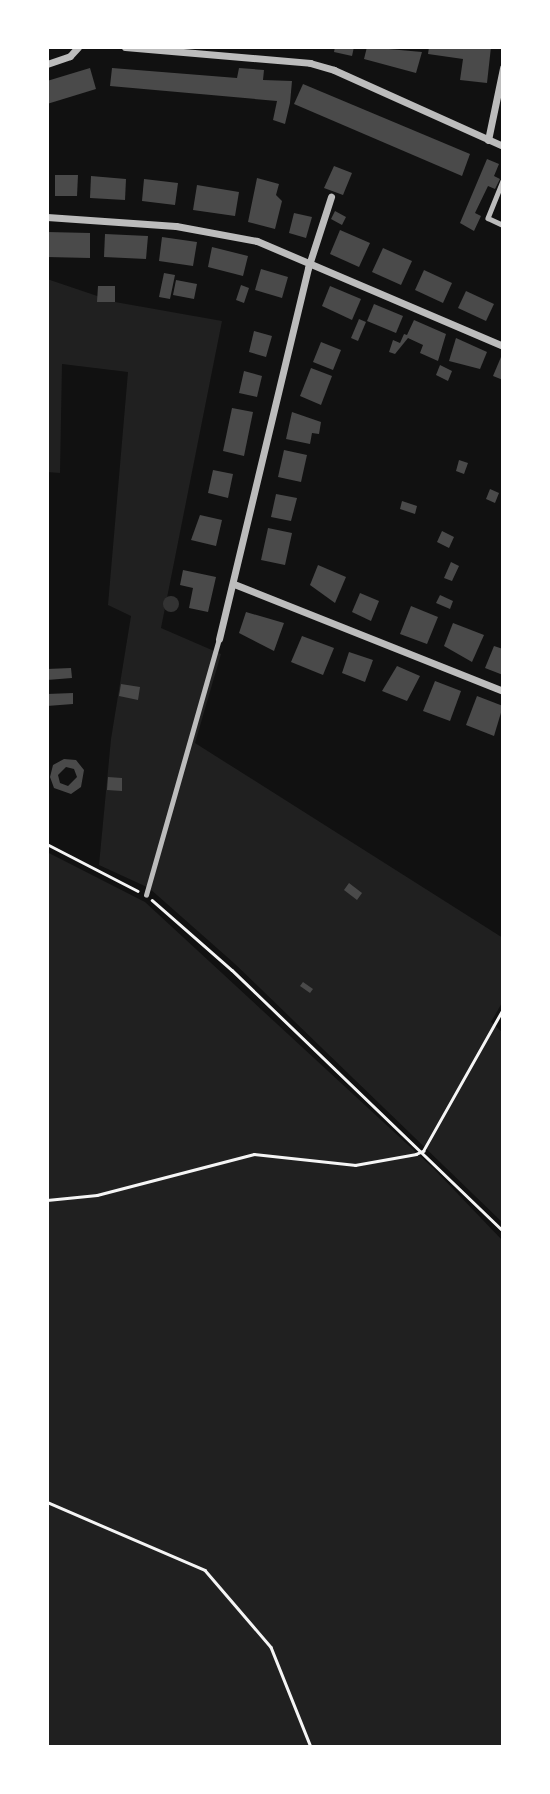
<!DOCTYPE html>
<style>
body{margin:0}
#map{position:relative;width:550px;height:1794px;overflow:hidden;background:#111;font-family:Cabin,sans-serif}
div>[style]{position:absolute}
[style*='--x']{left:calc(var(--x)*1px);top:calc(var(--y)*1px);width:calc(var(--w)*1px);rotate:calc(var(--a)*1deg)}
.green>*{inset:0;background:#202020}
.water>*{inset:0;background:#333}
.round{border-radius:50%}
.building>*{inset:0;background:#4a4a4a}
.path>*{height:2.5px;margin:-1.25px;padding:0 1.25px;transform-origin:1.25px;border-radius:1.25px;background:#f5f5f5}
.service>*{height:4.5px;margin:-2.25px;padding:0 2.25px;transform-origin:2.25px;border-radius:2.25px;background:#bcbcbc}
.minor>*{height:7px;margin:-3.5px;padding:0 3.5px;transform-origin:3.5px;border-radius:3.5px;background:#bcbcbc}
span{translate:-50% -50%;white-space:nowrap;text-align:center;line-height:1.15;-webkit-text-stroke:7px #fff;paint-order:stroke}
.frame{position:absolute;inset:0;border:49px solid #fff;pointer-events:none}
</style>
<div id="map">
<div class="green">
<div style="clip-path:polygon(47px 279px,115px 302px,222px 321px,161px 628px,221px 654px,195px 743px,503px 938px,503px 1001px,491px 1022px,503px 1033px,503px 1223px,235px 964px,149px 888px,99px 865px,111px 739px,131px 616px,108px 605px,128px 372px,62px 364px,60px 473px,47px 472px)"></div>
<div style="clip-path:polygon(47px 852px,145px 902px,433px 1168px,503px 1241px,503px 1747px,47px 1747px)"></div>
</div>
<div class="water">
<div class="round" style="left:163px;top:596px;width:16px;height:16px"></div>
</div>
<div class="building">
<div style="clip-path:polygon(335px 47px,354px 47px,352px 56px,334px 52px)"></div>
<div style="clip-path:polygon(367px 47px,422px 52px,416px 73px,364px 59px)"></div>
<div style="clip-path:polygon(429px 47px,491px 47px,487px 83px,460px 80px,463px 59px,428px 54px)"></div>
<div style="clip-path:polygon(90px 68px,96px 89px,47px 104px,47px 81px)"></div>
<div style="clip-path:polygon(112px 68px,237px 78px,239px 68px,264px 70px,263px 80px,292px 81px,290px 103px,285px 124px,273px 120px,277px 101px,110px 86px)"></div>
<div style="clip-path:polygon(303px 84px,470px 154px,462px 176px,294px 104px)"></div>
<div style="clip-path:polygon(487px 159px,499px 164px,494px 176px,500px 179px,495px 189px,488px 186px,475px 213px,481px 216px,474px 231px,460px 223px)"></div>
<div style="clip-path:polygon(334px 166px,352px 173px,343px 195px,324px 188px)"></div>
<div style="clip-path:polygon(55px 175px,78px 175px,77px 196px,55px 196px)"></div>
<div style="clip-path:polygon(91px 176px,126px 179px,125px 200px,90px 198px)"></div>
<div style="clip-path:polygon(257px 178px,279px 184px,276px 195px,282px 201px,275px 229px,248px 222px)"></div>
<div style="clip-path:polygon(144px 179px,178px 183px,175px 205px,142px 201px)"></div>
<div style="clip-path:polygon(197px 185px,239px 192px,235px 216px,193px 210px)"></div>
<div style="clip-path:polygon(335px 211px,346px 217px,342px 225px,331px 219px)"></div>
<div style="clip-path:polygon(294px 213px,312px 217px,306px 238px,289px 233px)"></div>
<div style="clip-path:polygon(340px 230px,370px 243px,359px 267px,330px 254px)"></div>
<div style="clip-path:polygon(47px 232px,90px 233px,90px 258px,47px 257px)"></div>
<div style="clip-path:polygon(105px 234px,148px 236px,146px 259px,104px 257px)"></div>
<div style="clip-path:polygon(162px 237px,197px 242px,193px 266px,159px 261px)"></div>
<div style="clip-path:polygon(212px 247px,248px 256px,243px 276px,208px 267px)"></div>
<div style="clip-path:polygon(383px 248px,412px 261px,401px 285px,372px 272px)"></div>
<div style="clip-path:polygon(261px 269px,288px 277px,282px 298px,255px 290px)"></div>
<div style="clip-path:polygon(424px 270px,452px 283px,443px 303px,415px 290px)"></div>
<div style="clip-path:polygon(164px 273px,175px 275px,170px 299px,159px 297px)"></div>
<div style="clip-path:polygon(176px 280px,197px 284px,194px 299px,173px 295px)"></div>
<div style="clip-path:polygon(241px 285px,249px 288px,244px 303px,236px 300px)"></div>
<div style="clip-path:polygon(98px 286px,115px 286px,115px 302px,97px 302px)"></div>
<div style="clip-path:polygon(330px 286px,361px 299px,352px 320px,322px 306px)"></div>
<div style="clip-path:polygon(466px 291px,494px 304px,486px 321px,458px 308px)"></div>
<div style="clip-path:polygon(374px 304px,403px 316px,396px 333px,367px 321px)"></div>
<div style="clip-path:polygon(359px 319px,366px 322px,358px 341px,351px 338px)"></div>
<div style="clip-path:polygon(414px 320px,446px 334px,438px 361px,420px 353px,423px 345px,408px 338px,395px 354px,389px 352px,393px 340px,400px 343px,404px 334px,407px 335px)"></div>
<div style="clip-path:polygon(254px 331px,272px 336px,266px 357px,249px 352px)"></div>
<div style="clip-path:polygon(456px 338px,487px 352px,480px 369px,449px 361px)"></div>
<div style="clip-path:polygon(321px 342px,341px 350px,333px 370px,313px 362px)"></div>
<div style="clip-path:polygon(501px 357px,503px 358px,503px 380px,493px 376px)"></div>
<div style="clip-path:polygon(440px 365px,452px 371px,448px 381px,436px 375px)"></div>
<div style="clip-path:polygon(311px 368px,332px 376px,321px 405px,300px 396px)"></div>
<div style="clip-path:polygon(244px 371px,262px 376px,257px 397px,239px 393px)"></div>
<div style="clip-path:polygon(232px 408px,253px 412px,244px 456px,223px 451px)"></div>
<div style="clip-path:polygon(292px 412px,321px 422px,319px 434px,312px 433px,310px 444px,286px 439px)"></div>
<div style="clip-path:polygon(284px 450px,307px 455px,301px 482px,278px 477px)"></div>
<div style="clip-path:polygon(459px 460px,468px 463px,464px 474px,456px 471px)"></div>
<div style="clip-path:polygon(213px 470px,233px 474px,228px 498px,208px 493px)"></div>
<div style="clip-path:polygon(490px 489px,499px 493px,495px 503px,486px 499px)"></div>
<div style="clip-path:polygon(276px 494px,297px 498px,291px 521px,271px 517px)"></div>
<div style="clip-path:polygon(402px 501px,417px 506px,415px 514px,400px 509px)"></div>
<div style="clip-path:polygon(200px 515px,222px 520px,216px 546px,191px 540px)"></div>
<div style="clip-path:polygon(268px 528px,292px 533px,285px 565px,261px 560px)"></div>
<div style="clip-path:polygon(442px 531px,454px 537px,449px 548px,437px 542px)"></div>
<div style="clip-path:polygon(451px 562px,459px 566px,452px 581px,444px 578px)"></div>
<div style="clip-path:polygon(318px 565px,346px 577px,335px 603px,310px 585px)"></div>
<div style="clip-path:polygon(183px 570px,216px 577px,208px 612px,189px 608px,193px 588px,180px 585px)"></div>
<div style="clip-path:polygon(360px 593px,379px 601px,371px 621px,352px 612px)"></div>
<div style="clip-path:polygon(440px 595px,453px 601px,450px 609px,436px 603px)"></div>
<div style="clip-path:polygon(411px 606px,438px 617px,427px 644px,400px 634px)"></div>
<div style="clip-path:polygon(246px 612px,284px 623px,274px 651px,239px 633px)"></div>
<div style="clip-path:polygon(453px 623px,484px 635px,472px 662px,444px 646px)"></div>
<div style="clip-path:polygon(302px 636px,334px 648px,323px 675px,291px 662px)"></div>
<div style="clip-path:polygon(494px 646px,503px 649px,503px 675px,485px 668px)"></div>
<div style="clip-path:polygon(349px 652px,373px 660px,365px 682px,342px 673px)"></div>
<div style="clip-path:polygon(397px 666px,420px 676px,407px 701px,382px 691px)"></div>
<div style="clip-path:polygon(71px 668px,72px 678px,47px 680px,47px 669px)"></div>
<div style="clip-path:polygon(435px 681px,461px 691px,450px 721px,423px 711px)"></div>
<div style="clip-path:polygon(121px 684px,140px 687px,138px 700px,119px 696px)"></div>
<div style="clip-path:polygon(73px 693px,73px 704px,47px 706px,47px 694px)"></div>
<div style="clip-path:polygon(477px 696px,503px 706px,494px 736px,466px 725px)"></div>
<div style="clip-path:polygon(evenodd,64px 759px,76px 760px,84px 770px,81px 787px,71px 794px,54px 788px,50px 777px,53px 765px,64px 759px,66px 767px,74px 769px,77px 777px,68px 786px,60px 783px,58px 775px,66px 767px)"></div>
<div style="clip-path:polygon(108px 777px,122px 778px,122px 791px,107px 790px)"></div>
<div style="clip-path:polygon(349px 883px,362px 893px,357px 900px,344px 890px)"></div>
<div style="clip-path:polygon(303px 982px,313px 989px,310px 993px,300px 986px)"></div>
</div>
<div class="path">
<div style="--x:47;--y:844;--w:102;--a:27.3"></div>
<div style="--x:152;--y:900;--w:106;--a:41.2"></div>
<div style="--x:232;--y:970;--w:376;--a:43.9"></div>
<div style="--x:47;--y:1200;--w:50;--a:-5.7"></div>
<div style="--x:97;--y:1195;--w:162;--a:-14.6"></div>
<div style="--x:254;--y:1154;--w:102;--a:6.2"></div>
<div style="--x:355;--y:1165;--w:62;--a:-10.2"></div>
<div style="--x:416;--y:1154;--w:8;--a:-23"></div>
<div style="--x:423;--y:1151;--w:163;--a:-60.6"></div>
<div style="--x:47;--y:1502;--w:172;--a:23.3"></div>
<div style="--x:205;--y:1570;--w:101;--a:49.4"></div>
<div style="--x:271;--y:1647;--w:108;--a:68.2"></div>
</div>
<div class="service">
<div style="--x:503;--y:181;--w:40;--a:112"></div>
<div style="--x:488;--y:218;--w:17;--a:25"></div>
<div style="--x:146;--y:895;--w:266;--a:-74.1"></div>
</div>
<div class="minor">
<div style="--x:125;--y:47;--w:186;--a:4.9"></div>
<div style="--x:310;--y:63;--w:25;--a:16"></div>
<div style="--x:334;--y:70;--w:185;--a:24.2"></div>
<div style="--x:47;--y:64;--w:24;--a:-19"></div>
<div style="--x:70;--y:56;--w:12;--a:-48"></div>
<div style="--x:488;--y:140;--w:74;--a:-78.2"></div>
<div style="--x:47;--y:217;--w:129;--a:4"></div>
<div style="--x:176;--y:226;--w:82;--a:10.5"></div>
<div style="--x:257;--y:241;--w:267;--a:23.1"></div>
<div style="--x:234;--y:584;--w:289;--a:21.7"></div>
<div style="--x:219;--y:639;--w:382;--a:-76.5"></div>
<div style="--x:308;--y:268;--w:75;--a:-72.1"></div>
</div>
<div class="frame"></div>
</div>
